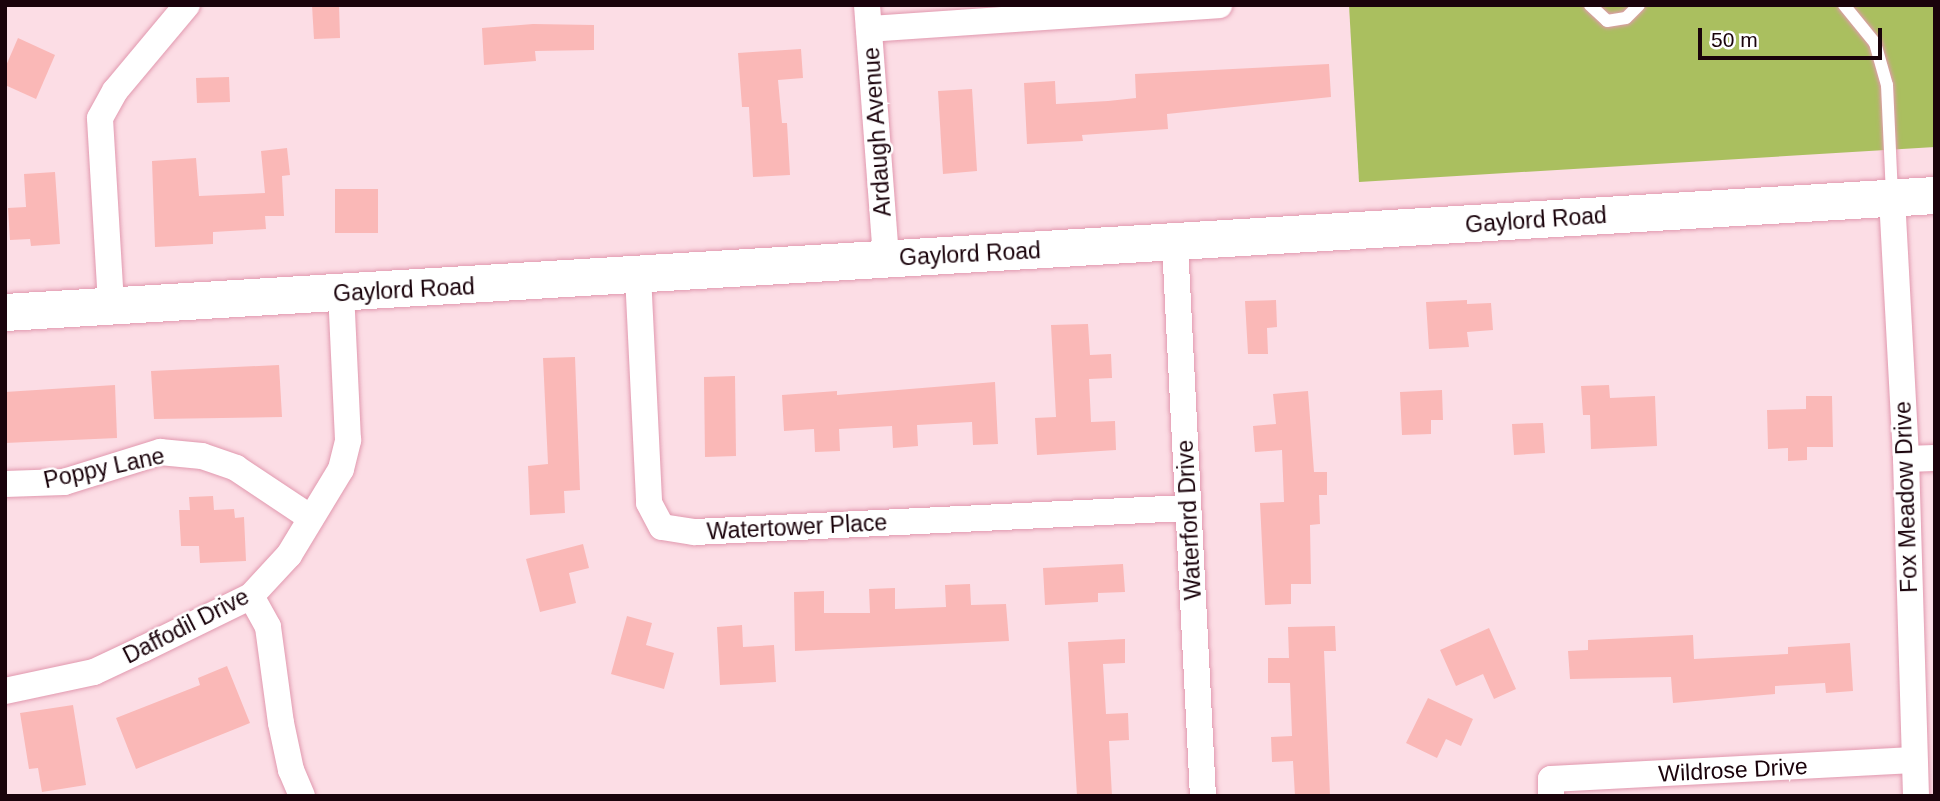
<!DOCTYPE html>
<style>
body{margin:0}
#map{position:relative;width:1940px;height:801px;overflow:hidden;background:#fcdde5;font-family:Arial,sans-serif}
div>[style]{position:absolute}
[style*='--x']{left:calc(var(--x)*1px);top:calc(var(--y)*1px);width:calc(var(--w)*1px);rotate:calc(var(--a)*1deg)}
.green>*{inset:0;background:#aabf5f}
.building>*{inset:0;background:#fab8b7}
.roads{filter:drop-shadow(0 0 2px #e199af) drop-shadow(0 0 2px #e199af)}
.lane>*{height:12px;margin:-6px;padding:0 6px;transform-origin:6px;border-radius:6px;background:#fff}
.street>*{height:26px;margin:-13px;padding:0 13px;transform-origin:13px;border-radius:13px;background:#fff}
.secondary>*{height:37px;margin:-18.5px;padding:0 18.5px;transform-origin:18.5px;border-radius:18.5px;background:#fff}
span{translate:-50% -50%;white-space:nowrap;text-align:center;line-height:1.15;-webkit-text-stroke:5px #fff;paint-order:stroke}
.street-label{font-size:23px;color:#1a030b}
.frame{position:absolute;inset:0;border:7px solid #1a030b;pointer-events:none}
.scale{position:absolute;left:1698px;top:28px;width:184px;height:32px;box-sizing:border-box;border:4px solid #1a030b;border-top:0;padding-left:9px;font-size:21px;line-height:24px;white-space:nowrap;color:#1a030b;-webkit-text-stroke:5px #fff;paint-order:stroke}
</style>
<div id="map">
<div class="green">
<div style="clip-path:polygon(1349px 5px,1935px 5px,1935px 147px,1359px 182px)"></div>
</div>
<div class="building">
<div style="clip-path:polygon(312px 5px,339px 5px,340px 38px,314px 39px)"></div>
<div style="clip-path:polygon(533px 24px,594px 25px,594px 50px,535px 51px,536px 61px,484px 65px,482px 28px)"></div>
<div style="clip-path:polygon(18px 38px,55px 55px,36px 99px,5px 85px,5px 68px)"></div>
<div style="clip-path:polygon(801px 49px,803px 78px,778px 80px,782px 123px,787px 123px,790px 175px,753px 177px,749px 107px,742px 107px,738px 53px)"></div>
<div style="clip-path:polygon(1329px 64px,1331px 97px,1167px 114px,1168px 129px,1082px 135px,1083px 141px,1027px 144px,1024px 83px,1055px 81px,1056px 104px,1108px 101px,1136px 98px,1135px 74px)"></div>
<div style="clip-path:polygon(229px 77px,230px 102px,197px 103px,196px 78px)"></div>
<div style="clip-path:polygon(972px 89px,977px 171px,943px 174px,938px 91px)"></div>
<div style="clip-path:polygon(287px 148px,290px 175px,282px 176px,284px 216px,265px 216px,266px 229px,213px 232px,213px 244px,155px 247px,152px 161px,196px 158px,199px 196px,265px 193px,261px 151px)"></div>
<div style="clip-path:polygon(55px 172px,60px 244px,31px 246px,30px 239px,10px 240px,8px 208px,26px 207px,24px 174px)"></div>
<div style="clip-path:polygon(335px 189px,378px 189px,378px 233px,335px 233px)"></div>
<div style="clip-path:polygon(1276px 300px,1277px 327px,1267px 328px,1268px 354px,1248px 354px,1245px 301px)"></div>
<div style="clip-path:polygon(1467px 300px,1467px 304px,1491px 303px,1493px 330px,1467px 332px,1469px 347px,1429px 349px,1426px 302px)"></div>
<div style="clip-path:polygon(1088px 324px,1090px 355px,1111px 354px,1112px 378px,1089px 379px,1091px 422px,1115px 421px,1116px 450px,1037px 455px,1035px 418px,1056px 417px,1051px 325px)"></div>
<div style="clip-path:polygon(575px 357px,580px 490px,564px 491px,565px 513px,530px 515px,528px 466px,548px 464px,543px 358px)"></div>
<div style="clip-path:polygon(279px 365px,282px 417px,154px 419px,151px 371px)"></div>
<div style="clip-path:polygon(735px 376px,736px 456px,705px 457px,704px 377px)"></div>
<div style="clip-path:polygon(995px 382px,998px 444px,973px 445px,972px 422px,917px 425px,918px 446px,893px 448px,892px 426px,839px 429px,840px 451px,815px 452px,814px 429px,784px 431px,782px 395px,837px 391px,837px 395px)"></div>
<div style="clip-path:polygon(115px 385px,117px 438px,5px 443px,5px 392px)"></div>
<div style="clip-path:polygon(1609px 385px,1610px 398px,1655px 396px,1657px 446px,1591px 449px,1590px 415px,1583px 415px,1581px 386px)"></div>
<div style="clip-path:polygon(1442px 390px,1443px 420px,1431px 420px,1431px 434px,1402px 435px,1400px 392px)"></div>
<div style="clip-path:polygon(1308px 391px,1314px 472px,1327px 472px,1327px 495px,1319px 495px,1320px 524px,1310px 525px,1311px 584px,1291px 584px,1291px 604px,1265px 605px,1260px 503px,1284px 502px,1282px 450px,1255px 452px,1253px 426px,1276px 424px,1273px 394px)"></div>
<div style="clip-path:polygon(1806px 396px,1832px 396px,1833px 447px,1807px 447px,1807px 460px,1788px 461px,1788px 448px,1768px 449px,1767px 410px,1806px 409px)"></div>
<div style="clip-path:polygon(1543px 423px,1545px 453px,1514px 455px,1512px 424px)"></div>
<div style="clip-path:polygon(213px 496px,214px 510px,234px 509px,235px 518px,244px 517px,246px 561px,200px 563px,199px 546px,181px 546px,179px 510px,190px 510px,189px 497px)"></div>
<div style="clip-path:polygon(583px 544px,589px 568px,569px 573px,576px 603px,540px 612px,526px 559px)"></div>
<div style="clip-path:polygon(1123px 564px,1125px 592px,1098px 593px,1098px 602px,1045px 605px,1043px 568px)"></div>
<div style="clip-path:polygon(970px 584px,971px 605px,1006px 604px,1009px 641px,795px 651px,794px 592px,824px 591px,824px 613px,870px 613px,869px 589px,895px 588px,895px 609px,946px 607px,945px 585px)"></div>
<div style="clip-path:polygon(627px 616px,652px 623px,646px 645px,674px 653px,664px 689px,611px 674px)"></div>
<div style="clip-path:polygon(742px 625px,743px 647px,774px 645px,776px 682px,720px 685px,717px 627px)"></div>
<div style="clip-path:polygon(1335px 626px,1336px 651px,1324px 651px,1330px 796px,1295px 796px,1293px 761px,1272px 762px,1271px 737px,1292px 736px,1290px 683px,1268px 683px,1268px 658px,1289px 658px,1288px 627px)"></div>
<div style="clip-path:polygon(1489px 628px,1516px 689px,1494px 699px,1483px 674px,1456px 686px,1440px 650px)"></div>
<div style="clip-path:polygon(1693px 635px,1694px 659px,1788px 654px,1788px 647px,1850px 643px,1853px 691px,1826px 693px,1825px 683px,1775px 686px,1775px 694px,1673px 703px,1671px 677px,1570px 679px,1568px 651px,1588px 650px,1588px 640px)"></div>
<div style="clip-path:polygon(1125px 639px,1125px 663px,1103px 664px,1106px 714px,1128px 713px,1129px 740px,1109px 741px,1112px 796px,1077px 796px,1068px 642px)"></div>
<div style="clip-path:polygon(227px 666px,250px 723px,136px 769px,116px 718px,200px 685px,198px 678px)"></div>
<div style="clip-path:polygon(1428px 698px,1473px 719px,1461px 746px,1446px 739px,1437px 758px,1406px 743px)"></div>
<div style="clip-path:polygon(73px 705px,86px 785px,42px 792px,38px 768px,29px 769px,20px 713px)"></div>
</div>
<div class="roads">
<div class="lane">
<div style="--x:1590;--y:5;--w:23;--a:43"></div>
<div style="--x:1607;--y:21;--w:19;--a:-9"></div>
<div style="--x:1626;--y:18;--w:18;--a:-45"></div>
<div style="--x:1844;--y:5;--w:49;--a:50.8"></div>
<div style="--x:1875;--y:43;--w:44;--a:74.1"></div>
<div style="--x:1887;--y:85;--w:109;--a:87.4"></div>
</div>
<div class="street">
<div style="--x:867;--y:5;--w:255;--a:85.7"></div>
<div style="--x:869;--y:29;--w:351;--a:-3.9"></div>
<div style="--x:1892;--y:198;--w:261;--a:86.9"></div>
<div style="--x:1906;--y:459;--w:337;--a:88.3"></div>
<div style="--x:1175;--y:244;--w:553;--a:87.1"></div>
<div style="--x:638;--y:275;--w:228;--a:87.2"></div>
<div style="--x:649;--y:503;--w:27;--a:62"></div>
<div style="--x:662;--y:527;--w:33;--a:9"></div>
<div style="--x:695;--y:532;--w:494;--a:-2.8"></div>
<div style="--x:111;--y:304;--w:186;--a:-93.4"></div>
<div style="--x:100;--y:118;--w:31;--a:-61"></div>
<div style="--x:115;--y:91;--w:112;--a:-50.1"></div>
<div style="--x:1906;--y:459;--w:29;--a:-2"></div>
<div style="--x:5;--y:484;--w:59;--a:-1.9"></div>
<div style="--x:64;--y:482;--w:101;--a:-17.4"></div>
<div style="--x:160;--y:452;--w:42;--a:5.4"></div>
<div style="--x:202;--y:456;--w:36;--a:19"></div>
<div style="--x:236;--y:468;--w:90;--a:33.7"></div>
<div style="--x:251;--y:596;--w:35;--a:61"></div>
<div style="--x:268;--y:627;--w:97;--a:82.3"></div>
<div style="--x:281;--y:723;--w:48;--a:78"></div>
<div style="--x:291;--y:770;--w:28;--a:67"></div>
<div style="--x:5;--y:691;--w:91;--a:-12.1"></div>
<div style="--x:94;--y:672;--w:54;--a:-25.1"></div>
<div style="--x:143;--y:649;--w:120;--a:-26.1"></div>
<div style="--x:251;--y:596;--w:56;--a:-47.2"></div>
<div style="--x:289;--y:555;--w:100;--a:-58.8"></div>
<div style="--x:341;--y:469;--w:30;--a:-76"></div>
<div style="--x:348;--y:440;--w:146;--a:-92.7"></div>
<div style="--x:1551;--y:796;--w:17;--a:-90"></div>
<div style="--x:1551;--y:779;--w:363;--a:-3"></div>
</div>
<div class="secondary">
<div style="--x:5;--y:312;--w:1934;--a:-3.47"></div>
</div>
</div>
<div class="street-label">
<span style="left:877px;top:132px;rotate:-94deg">Ardaugh Avenue</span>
<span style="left:1536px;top:220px;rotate:-4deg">Gaylord Road</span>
<span style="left:970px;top:254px;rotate:-3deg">Gaylord Road</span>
<span style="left:404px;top:290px;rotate:-3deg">Gaylord Road</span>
<span style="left:104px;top:468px;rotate:-12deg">Poppy Lane</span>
<span style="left:1906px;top:497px;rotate:-92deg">Fox Meadow Drive</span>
<span style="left:1189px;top:520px;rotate:-93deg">Waterford Drive</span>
<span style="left:797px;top:527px;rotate:-3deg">Watertower Place</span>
<span style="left:186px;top:626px;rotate:-27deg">Daffodil Drive</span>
<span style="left:1733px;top:770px;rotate:-3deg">Wildrose Drive</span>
</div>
<div class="frame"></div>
<div class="scale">50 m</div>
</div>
